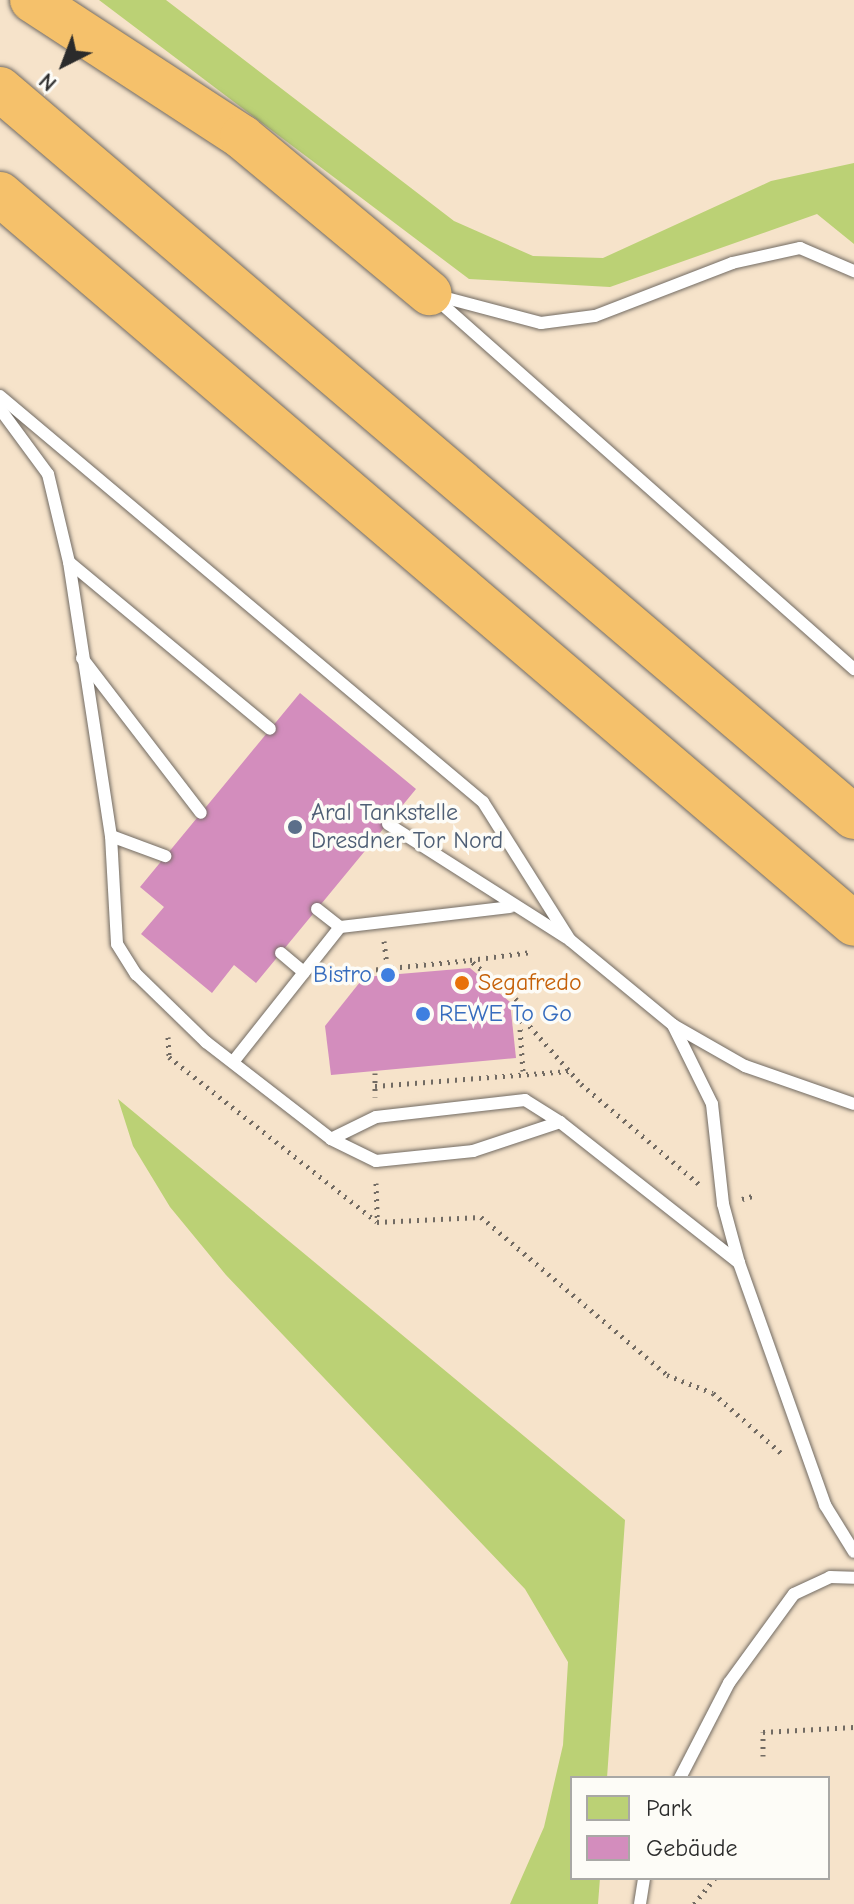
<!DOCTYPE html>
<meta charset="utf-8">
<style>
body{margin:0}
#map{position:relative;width:854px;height:1904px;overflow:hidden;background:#f6e3ca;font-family:"Comic Neue",sans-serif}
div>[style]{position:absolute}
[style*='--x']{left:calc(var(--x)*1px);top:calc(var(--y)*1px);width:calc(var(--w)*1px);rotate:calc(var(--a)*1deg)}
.green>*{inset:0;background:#bbd175}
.building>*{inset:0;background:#d38dbd}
.path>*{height:5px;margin-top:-2.5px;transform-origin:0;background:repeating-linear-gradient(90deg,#726b63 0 2px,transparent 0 8px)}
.roads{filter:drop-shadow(0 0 2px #726b63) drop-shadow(0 0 2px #726b63)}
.lane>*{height:12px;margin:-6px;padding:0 6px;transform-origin:6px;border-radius:6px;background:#fff}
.highway>*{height:44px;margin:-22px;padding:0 22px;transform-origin:22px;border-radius:22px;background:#f5c16b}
.dots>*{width:22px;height:22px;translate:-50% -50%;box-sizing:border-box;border:4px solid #fdfcf7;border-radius:50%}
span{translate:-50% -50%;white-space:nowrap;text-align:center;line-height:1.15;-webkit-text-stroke:7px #fdfcf7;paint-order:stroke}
.service-label{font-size:24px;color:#4e5e75}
.left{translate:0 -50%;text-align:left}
.shop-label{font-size:24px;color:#366cbe}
.right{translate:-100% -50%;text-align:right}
.food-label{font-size:24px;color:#c56008}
.legend{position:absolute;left:570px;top:1776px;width:260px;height:104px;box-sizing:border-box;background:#fdfcf7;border:2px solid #a9a8a5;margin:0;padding:10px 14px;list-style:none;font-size:24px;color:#2b2b2b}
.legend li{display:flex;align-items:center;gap:16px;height:40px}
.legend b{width:40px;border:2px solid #a9a8a5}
.north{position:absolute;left:24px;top:24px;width:80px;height:80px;-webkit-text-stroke:6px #fdfcf7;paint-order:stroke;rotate:222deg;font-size:22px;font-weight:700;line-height:32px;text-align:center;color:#2b2b2b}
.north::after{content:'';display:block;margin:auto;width:28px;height:36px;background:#2b2b2b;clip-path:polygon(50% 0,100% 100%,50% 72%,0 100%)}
</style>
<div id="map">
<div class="green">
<div style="clip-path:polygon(99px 0,166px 0,454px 221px,533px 256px,603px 258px,771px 181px,854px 163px,854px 244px,817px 214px,610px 287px,469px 279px)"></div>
<div style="clip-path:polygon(118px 1099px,625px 1520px,607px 1778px,572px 1778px,572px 1878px,600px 1878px,598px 1904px,510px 1904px,544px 1827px,563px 1745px,568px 1662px,525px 1589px,226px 1275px,170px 1207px,133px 1146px)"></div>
</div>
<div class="building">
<div style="clip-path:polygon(300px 693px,416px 789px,256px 983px,234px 965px,212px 993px,141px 934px,164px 907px,140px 887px)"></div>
<div style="clip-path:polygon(470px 968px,510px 1002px,516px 1058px,331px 1075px,325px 1026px,364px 977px)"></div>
</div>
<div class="path">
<div style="--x:384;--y:941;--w:34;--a:83"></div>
<div style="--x:360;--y:971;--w:111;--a:-5.7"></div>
<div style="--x:519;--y:1014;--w:14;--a:-98"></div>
<div style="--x:517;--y:1000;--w:62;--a:-139.6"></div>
<div style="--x:470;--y:960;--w:62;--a:-7.5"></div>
<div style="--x:168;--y:1037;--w:20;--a:87"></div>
<div style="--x:169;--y:1057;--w:265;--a:38.4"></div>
<div style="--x:377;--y:1222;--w:104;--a:-2.8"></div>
<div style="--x:481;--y:1217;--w:244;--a:40.3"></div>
<div style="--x:667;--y:1375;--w:49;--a:21.4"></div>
<div style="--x:713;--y:1393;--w:91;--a:41.4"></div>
<div style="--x:523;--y:1071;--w:57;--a:-94"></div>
<div style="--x:519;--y:1014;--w:94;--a:48.5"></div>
<div style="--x:581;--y:1084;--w:156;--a:40.3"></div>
<div style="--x:375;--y:1073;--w:24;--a:90"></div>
<div style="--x:375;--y:1086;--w:195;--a:-4.4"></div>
<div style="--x:376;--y:1183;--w:38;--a:88"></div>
<div style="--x:742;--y:1199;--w:15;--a:-16"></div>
<div style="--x:763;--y:1756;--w:24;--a:-90"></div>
<div style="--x:763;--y:1732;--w:91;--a:-3.1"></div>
<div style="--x:694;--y:1904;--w:33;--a:-51"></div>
</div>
<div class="roads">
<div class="lane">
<div style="--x:435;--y:295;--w:110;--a:14.8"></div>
<div style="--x:541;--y:323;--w:54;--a:-7.4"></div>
<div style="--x:595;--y:316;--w:147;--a:-21.1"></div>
<div style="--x:732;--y:263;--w:70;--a:-12.4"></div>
<div style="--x:800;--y:248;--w:59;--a:23.1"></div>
<div style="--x:435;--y:298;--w:560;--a:41.52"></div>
<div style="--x:0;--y:396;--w:631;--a:40.05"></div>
<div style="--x:483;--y:802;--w:163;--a:57.8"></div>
<div style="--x:570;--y:940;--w:134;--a:39.5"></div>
<div style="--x:673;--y:1025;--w:83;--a:29.7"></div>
<div style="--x:745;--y:1066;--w:115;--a:19.2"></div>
<div style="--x:0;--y:409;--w:81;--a:53.6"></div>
<div style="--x:48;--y:474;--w:90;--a:76.6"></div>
<div style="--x:69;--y:562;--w:277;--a:81.3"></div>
<div style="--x:111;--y:836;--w:108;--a:86.8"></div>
<div style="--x:117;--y:944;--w:36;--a:58"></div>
<div style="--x:136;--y:974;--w:98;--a:44.2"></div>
<div style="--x:206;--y:1042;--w:158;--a:37.8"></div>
<div style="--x:331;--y:1139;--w:50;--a:26.1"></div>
<div style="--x:376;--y:1161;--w:98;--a:-5.9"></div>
<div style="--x:473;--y:1151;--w:92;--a:-18.4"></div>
<div style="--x:560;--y:1122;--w:228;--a:38.2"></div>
<div style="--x:69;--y:562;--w:261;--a:39.7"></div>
<div style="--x:82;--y:658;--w:195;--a:52.5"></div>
<div style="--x:388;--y:824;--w:212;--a:32.5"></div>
<div style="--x:111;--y:836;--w:58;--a:20.3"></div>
<div style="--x:317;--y:909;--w:29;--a:38"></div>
<div style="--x:281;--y:953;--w:30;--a:40"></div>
<div style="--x:673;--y:1025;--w:88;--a:63.7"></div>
<div style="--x:712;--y:1104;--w:101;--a:83.7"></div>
<div style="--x:723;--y:1204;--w:61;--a:74.8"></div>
<div style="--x:739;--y:1263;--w:257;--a:70.4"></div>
<div style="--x:825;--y:1505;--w:55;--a:58.3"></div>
<div style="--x:233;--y:1062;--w:172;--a:-51.6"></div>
<div style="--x:340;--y:927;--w:171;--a:-6.7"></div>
<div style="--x:331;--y:1139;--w:50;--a:-26.1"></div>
<div style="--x:376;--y:1117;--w:150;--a:-6.5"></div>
<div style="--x:525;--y:1100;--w:41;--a:32.2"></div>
<div style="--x:680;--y:1778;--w:107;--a:-62.7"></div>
<div style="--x:729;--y:1683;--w:110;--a:-53.9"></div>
<div style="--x:794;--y:1594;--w:40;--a:-25"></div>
<div style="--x:830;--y:1577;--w:24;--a:2"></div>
<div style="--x:640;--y:1904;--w:26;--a:-81"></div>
</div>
<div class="highway">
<div style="--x:32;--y:0;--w:251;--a:33.1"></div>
<div style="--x:242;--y:137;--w:244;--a:39.8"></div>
<div style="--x:0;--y:89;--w:1122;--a:40.45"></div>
<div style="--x:0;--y:194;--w:1123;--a:40.52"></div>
</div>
</div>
<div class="dots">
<div style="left:295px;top:827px;background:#5c6f8a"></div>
<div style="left:388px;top:975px;background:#3f7fe0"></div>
<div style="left:462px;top:983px;background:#e8710a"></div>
<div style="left:423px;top:1014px;background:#3f7fe0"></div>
</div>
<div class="service-label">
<span class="left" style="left:311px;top:827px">Aral Tankstelle<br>Dresdner Tor Nord</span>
</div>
<div class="shop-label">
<span class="right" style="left:372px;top:975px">Bistro</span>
<span class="left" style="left:439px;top:1014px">REWE To Go</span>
</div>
<div class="food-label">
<span class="left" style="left:478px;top:983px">Segafredo</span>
</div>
<ul class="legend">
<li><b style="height:22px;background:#bbd175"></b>Park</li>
<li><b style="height:22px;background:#d38dbd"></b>Gebäude</li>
</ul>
<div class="north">N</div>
</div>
